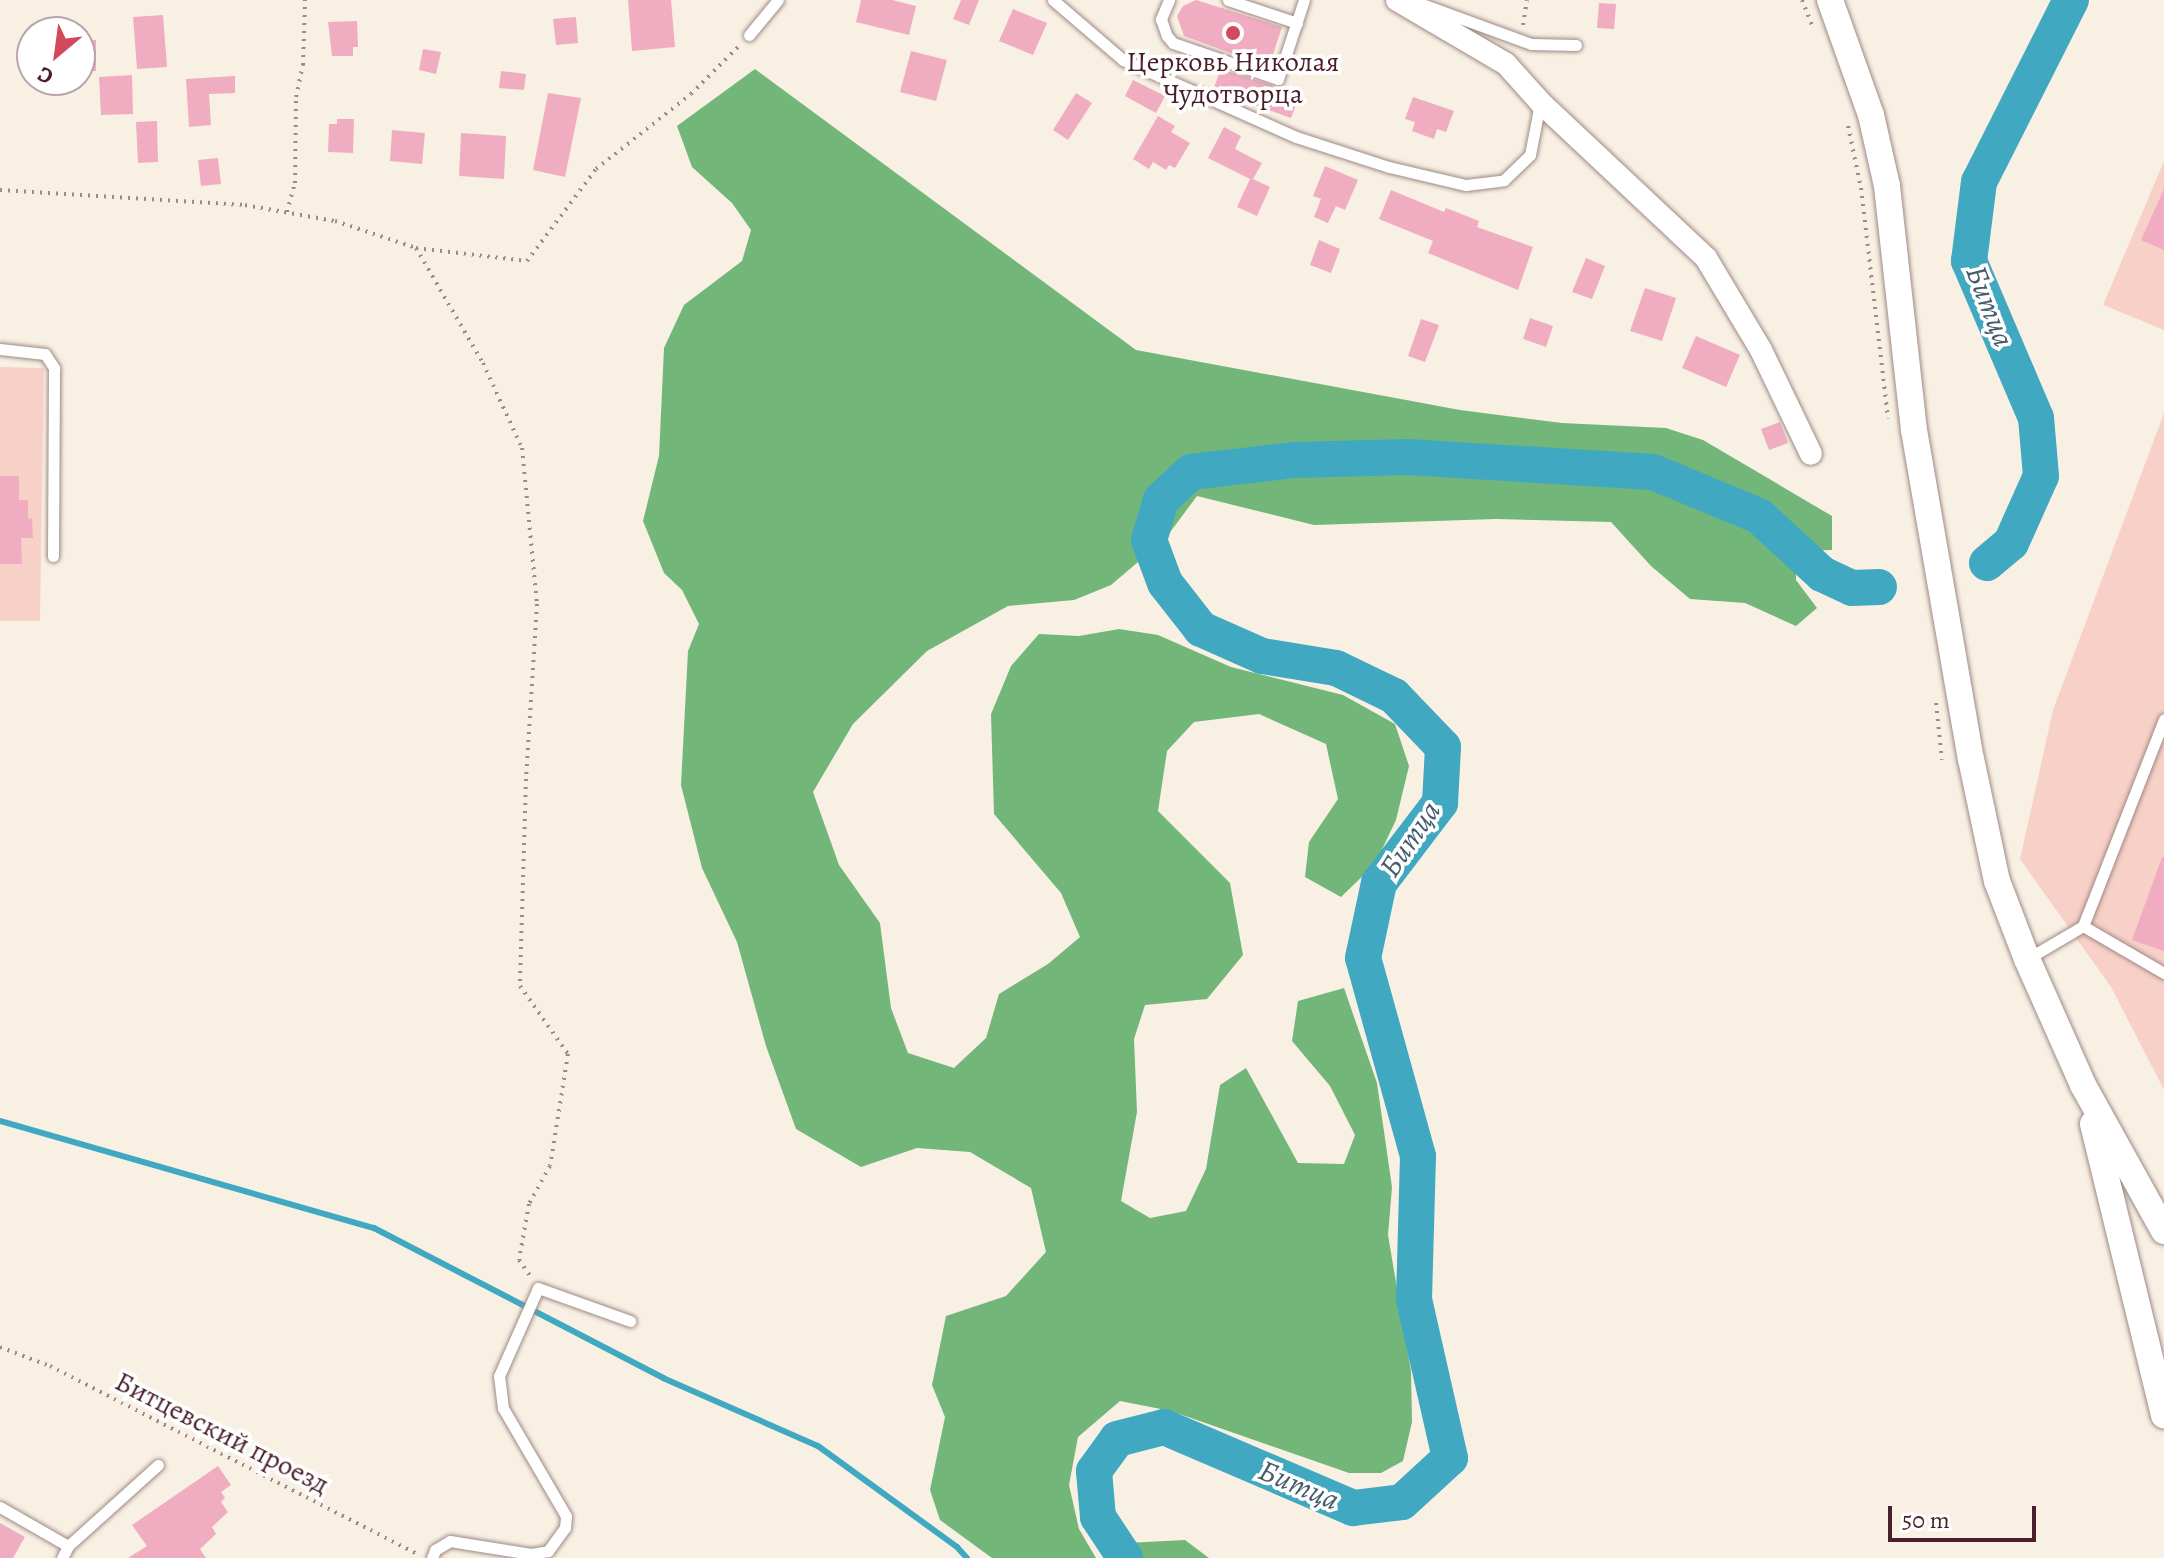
<!DOCTYPE html>
<meta charset="utf-8">
<style>
body{margin:0}
#map{position:relative;width:2164px;height:1558px;overflow:hidden;background:#f8f1e3;font-family:Alegreya,serif}
div>[style]{position:absolute}
[style*='--x']{left:calc(var(--x)*1px);top:calc(var(--y)*1px);width:calc(var(--w)*1px);rotate:calc(var(--a)*1deg)}
.built>*{inset:0;background:#f7d1c7}
.forest>*{inset:0;background:#73b67a}
.stream>*{height:6px;margin:-3px;padding:0 3px;transform-origin:3px;border-radius:3px;background:#41a8c1}
.river>*{height:36px;margin:-18px;padding:0 18px;transform-origin:18px;border-radius:18px;background:#41a8c1}
.building>*{inset:0;background:#f0adc1}
.path>*{height:4px;margin-top:-2px;transform-origin:0;background:repeating-linear-gradient(90deg,#a18887 0 2px,transparent 0 8px)}
.roads{filter:drop-shadow(0 0 2px #a18887) drop-shadow(0 0 2px #a18887)}
.service>*{height:11px;margin:-5.5px;padding:0 5.5px;transform-origin:5.5px;border-radius:5.5px;background:#fff}
.minor>*{height:22px;margin:-11px;padding:0 11px;transform-origin:11px;border-radius:11px;background:#fff}
.tertiary>*{height:26px;margin:-13px;padding:0 13px;transform-origin:13px;border-radius:13px;background:#fff}
.dots>*{width:22px;height:22px;translate:-50% -50%;box-sizing:border-box;border:4px solid #fff;border-radius:50%}
span{translate:-50% -50%;white-space:nowrap;text-align:center;line-height:1.15;-webkit-text-stroke:7px #fff;paint-order:stroke}
.poi-label{font-size:28px;color:#4a1f2b}
.street-label{font-size:28px;color:#4a1f2b}
.water-label{font-size:30px;color:#465d6e;font-style:italic}
.north{position:absolute;left:16px;top:16px;width:80px;height:80px;box-sizing:border-box;background:#fff;border:2px solid #b7a5aa;border-radius:50%;rotate:209deg;font-size:22px;font-weight:700;line-height:32px;text-align:center;color:#4a1f2b}
.north::after{content:'';display:block;margin:auto;width:28px;height:36px;background:#d1495b;clip-path:polygon(50% 0,100% 100%,50% 72%,0 100%)}
.scale{position:absolute;left:1888px;top:1506px;width:148px;height:36px;box-sizing:border-box;border:4px solid #4a1f2b;border-top:0;padding-left:10px;font-size:24px;line-height:28px;white-space:nowrap;color:#4a1f2b;-webkit-text-stroke:6px #fff;paint-order:stroke}
</style>
<div id="map">
<div class="built">
<div style="clip-path:polygon(2164px 161px,2164px 330px,2103px 305px)"></div>
<div style="clip-path:polygon(0 367px,44px 368px,40px 621px,0 621px)"></div>
<div style="clip-path:polygon(2164px 413px,2164px 1090px,2111px 987px,2020px 859px,2053px 710px)"></div>
</div>
<div class="forest">
<div style="clip-path:polygon(755px 69px,1136px 350px,1460px 410px,1562px 423px,1666px 428px,1703px 440px,1832px 516px,1832px 550px,1796px 551px,1796px 580px,1817px 608px,1796px 626px,1745px 603px,1690px 599px,1651px 566px,1611px 522px,1496px 519px,1314px 525px,1197px 496px,1165px 539px,1111px 585px,1074px 600px,1008px 606px,927px 651px,853px 724px,813px 792px,839px 865px,880px 923px,891px 1008px,908px 1053px,954px 1068px,986px 1038px,999px 994px,1048px 964px,1080px 937px,1061px 893px,994px 814px,991px 714px,1011px 666px,1039px 634px,1079px 636px,1119px 629px,1158px 635px,1231px 667px,1343px 695px,1395px 724px,1409px 766px,1396px 820px,1375px 864px,1341px 897px,1305px 877px,1309px 842px,1338px 799px,1326px 744px,1259px 714px,1194px 722px,1167px 751px,1158px 811px,1230px 883px,1243px 955px,1207px 999px,1145px 1005px,1134px 1039px,1137px 1112px,1121px 1201px,1150px 1218px,1186px 1211px,1206px 1169px,1220px 1085px,1246px 1068px,1298px 1163px,1344px 1164px,1355px 1135px,1330px 1086px,1292px 1041px,1298px 1001px,1344px 988px,1377px 1083px,1392px 1187px,1388px 1235px,1411px 1371px,1412px 1422px,1403px 1461px,1381px 1473px,1349px 1473px,1171px 1411px,1120px 1401px,1078px 1437px,1069px 1485px,1079px 1529px,1096px 1558px,992px 1558px,940px 1520px,930px 1490px,945px 1417px,932px 1385px,946px 1316px,1006px 1296px,1046px 1252px,1031px 1188px,970px 1152px,917px 1148px,861px 1167px,796px 1129px,766px 1046px,737px 942px,702px 868px,681px 785px,688px 651px,699px 624px,682px 590px,664px 573px,643px 521px,659px 456px,664px 348px,684px 305px,742px 261px,751px 230px,732px 203px,692px 167px,677px 126px)"></div>
<div style="clip-path:polygon(1185px 1540px,1209px 1558px,1125px 1558px,1126px 1543px)"></div>
</div>
<div class="stream">
<div style="--x:0;--y:1121;--w:389;--a:16"></div>
<div style="--x:374;--y:1228;--w:326;--a:27.4"></div>
<div style="--x:663;--y:1378;--w:169;--a:23.7"></div>
<div style="--x:818;--y:1446;--w:172;--a:36"></div>
<div style="--x:957;--y:1547;--w:15;--a:48"></div>
</div>
<div class="river">
<div style="--x:1987;--y:563;--w:31;--a:-40"></div>
<div style="--x:2011;--y:543;--w:73;--a:-65.9"></div>
<div style="--x:2041;--y:476;--w:58;--a:-94.9"></div>
<div style="--x:2036;--y:418;--w:171;--a:-113.1"></div>
<div style="--x:1969;--y:261;--w:80;--a:-82.8"></div>
<div style="--x:1979;--y:182;--w:204;--a:-63.2"></div>
<div style="--x:1125;--y:1558;--w:49;--a:-123.4"></div>
<div style="--x:1098;--y:1517;--w:46;--a:-95"></div>
<div style="--x:1094;--y:1471;--w:39;--a:-54"></div>
<div style="--x:1117;--y:1439;--w:49;--a:-14.3"></div>
<div style="--x:1164;--y:1427;--w:206;--a:23.2"></div>
<div style="--x:1353;--y:1508;--w:49;--a:-7"></div>
<div style="--x:1402;--y:1502;--w:65;--a:-42.5"></div>
<div style="--x:1450;--y:1458;--w:163;--a:-102.8"></div>
<div style="--x:1414;--y:1299;--w:143;--a:-88.4"></div>
<div style="--x:1418;--y:1156;--w:205;--a:-105.5"></div>
<div style="--x:1363;--y:958;--w:77;--a:-78"></div>
<div style="--x:1379;--y:883;--w:101;--a:-52.7"></div>
<div style="--x:1440;--y:803;--w:56;--a:-86.9"></div>
<div style="--x:1443;--y:747;--w:71;--a:-133.9"></div>
<div style="--x:1394;--y:696;--w:64;--a:-154.2"></div>
<div style="--x:1336;--y:668;--w:75;--a:-170.8"></div>
<div style="--x:1262;--y:656;--w:67;--a:-156.1"></div>
<div style="--x:1201;--y:629;--w:58;--a:-128"></div>
<div style="--x:1165;--y:583;--w:46;--a:-110.4"></div>
<div style="--x:1149;--y:540;--w:42;--a:-73.3"></div>
<div style="--x:1161;--y:500;--w:41;--a:-43"></div>
<div style="--x:1191;--y:472;--w:105;--a:-6.6"></div>
<div style="--x:1295;--y:460;--w:113;--a:-1.5"></div>
<div style="--x:1408;--y:457;--w:245;--a:3.5"></div>
<div style="--x:1653;--y:472;--w:115;--a:22.5"></div>
<div style="--x:1759;--y:516;--w:86;--a:42.6"></div>
<div style="--x:1822;--y:574;--w:33;--a:25"></div>
<div style="--x:1852;--y:588;--w:27;--a:-2"></div>
</div>
<div class="building">
<div style="clip-path:polygon(628px 0,671px 0,675px 47px,632px 51px)"></div>
<div style="clip-path:polygon(861px 0,892px 0,916px 6px,909px 35px,856px 22px)"></div>
<div style="clip-path:polygon(961px 0,979px 0,969px 25px,953px 19px)"></div>
<div style="clip-path:polygon(1196px 0,1282px 27px,1269px 67px,1184px 36px,1177px 16px,1183px 6px)"></div>
<div style="clip-path:polygon(1599px 3px,1616px 4px,1614px 29px,1597px 28px)"></div>
<div style="clip-path:polygon(1013px 9px,1047px 23px,1033px 55px,999px 41px)"></div>
<div style="clip-path:polygon(163px 15px,167px 67px,137px 69px,133px 17px)"></div>
<div style="clip-path:polygon(576px 17px,578px 43px,556px 45px,553px 19px)"></div>
<div style="clip-path:polygon(357px 21px,358px 47px,353px 47px,353px 56px,332px 56px,328px 22px)"></div>
<div style="clip-path:polygon(80px 40px,96px 40px,96px 71px,80px 71px)"></div>
<div style="clip-path:polygon(423px 49px,441px 52px,436px 74px,419px 70px)"></div>
<div style="clip-path:polygon(911px 51px,947px 60px,936px 101px,900px 92px)"></div>
<div style="clip-path:polygon(1221px 69px,1300px 94px,1291px 118px,1213px 90px)"></div>
<div style="clip-path:polygon(501px 71px,526px 74px,524px 90px,499px 88px)"></div>
<div style="clip-path:polygon(132px 75px,133px 114px,101px 115px,99px 77px)"></div>
<div style="clip-path:polygon(235px 76px,235px 93px,209px 94px,211px 125px,189px 127px,186px 79px)"></div>
<div style="clip-path:polygon(1133px 80px,1165px 96px,1156px 113px,1125px 96px)"></div>
<div style="clip-path:polygon(548px 93px,581px 98px,565px 177px,533px 170px)"></div>
<div style="clip-path:polygon(1076px 93px,1092px 103px,1068px 140px,1053px 130px)"></div>
<div style="clip-path:polygon(1413px 97px,1454px 111px,1446px 132px,1437px 129px,1434px 139px,1412px 131px,1415px 122px,1405px 119px)"></div>
<div style="clip-path:polygon(1158px 116px,1175px 126px,1171px 132px,1190px 143px,1175px 168px,1169px 165px,1166px 170px,1153px 162px,1149px 169px,1133px 159px)"></div>
<div style="clip-path:polygon(337px 119px,354px 119px,353px 153px,328px 152px,329px 124px,337px 124px)"></div>
<div style="clip-path:polygon(157px 121px,158px 162px,138px 163px,136px 122px)"></div>
<div style="clip-path:polygon(1224px 127px,1241px 136px,1235px 149px,1262px 163px,1253px 179px,1270px 187px,1257px 216px,1237px 207px,1250px 179px,1208px 158px)"></div>
<div style="clip-path:polygon(392px 130px,425px 133px,422px 164px,390px 161px)"></div>
<div style="clip-path:polygon(461px 133px,506px 136px,504px 179px,459px 176px)"></div>
<div style="clip-path:polygon(218px 158px,221px 184px,201px 186px,198px 160px)"></div>
<div style="clip-path:polygon(1325px 166px,1358px 180px,1345px 210px,1336px 206px,1328px 223px,1314px 217px,1321px 199px,1313px 196px)"></div>
<div style="clip-path:polygon(2164px 189px,2164px 250px,2141px 240px)"></div>
<div style="clip-path:polygon(1391px 190px,1444px 212px,1446px 208px,1479px 221px,1477px 227px,1533px 247px,1518px 290px,1428px 253px,1433px 241px,1379px 219px)"></div>
<div style="clip-path:polygon(1319px 240px,1340px 249px,1331px 273px,1310px 265px)"></div>
<div style="clip-path:polygon(1586px 258px,1605px 266px,1592px 299px,1572px 292px)"></div>
<div style="clip-path:polygon(1645px 288px,1676px 298px,1662px 341px,1630px 331px)"></div>
<div style="clip-path:polygon(1530px 318px,1553px 326px,1546px 347px,1523px 339px)"></div>
<div style="clip-path:polygon(1421px 319px,1439px 325px,1425px 362px,1408px 356px)"></div>
<div style="clip-path:polygon(1696px 336px,1740px 355px,1726px 387px,1682px 368px)"></div>
<div style="clip-path:polygon(1780px 422px,1788px 443px,1769px 450px,1761px 429px)"></div>
<div style="clip-path:polygon(0 476px,19px 476px,19px 500px,28px 500px,28px 519px,32px 518px,33px 538px,21px 538px,22px 564px,0 564px)"></div>
<div style="clip-path:polygon(2162px 857px,2164px 857px,2164px 951px,2132px 940px)"></div>
<div style="clip-path:polygon(218px 1466px,231px 1485px,221px 1492px,225px 1498px,221px 1502px,228px 1512px,212px 1527px,216px 1534px,200px 1549px,206px 1558px,128px 1558px,147px 1546px,132px 1525px)"></div>
<div style="clip-path:polygon(0 1523px,25px 1537px,13px 1558px,0 1558px)"></div>
</div>
<div class="path">
<div style="--x:1802;--y:0;--w:29;--a:68"></div>
<div style="--x:1523;--y:25;--w:25;--a:-81"></div>
<div style="--x:1848;--y:126;--w:63;--a:78.2"></div>
<div style="--x:1861;--y:188;--w:232;--a:83.3"></div>
<div style="--x:0;--y:190;--w:245;--a:3.5"></div>
<div style="--x:245;--y:205;--w:91;--a:10.1"></div>
<div style="--x:335;--y:221;--w:85;--a:18.4"></div>
<div style="--x:416;--y:248;--w:112;--a:6.7"></div>
<div style="--x:527;--y:261;--w:115;--a:-53.1"></div>
<div style="--x:596;--y:169;--w:121;--a:-38.3"></div>
<div style="--x:691;--y:94;--w:68;--a:-45"></div>
<div style="--x:287;--y:212;--w:30;--a:-75"></div>
<div style="--x:295;--y:183;--w:86;--a:-89.3"></div>
<div style="--x:296;--y:97;--w:33;--a:-78"></div>
<div style="--x:303;--y:65;--w:65;--a:-88.2"></div>
<div style="--x:416;--y:248;--w:133;--a:59.8"></div>
<div style="--x:483;--y:363;--w:94;--a:65.4"></div>
<div style="--x:522;--y:448;--w:157;--a:84.5"></div>
<div style="--x:537;--y:604;--w:175;--a:93.6"></div>
<div style="--x:526;--y:779;--w:207;--a:91.7"></div>
<div style="--x:520;--y:986;--w:83;--a:54.8"></div>
<div style="--x:568;--y:1054;--w:113;--a:99.1"></div>
<div style="--x:550;--y:1166;--w:43;--a:118.9"></div>
<div style="--x:529;--y:1204;--w:57;--a:100.1"></div>
<div style="--x:519;--y:1260;--w:19;--a:55"></div>
<div style="--x:1936;--y:703;--w:57;--a:84"></div>
<div style="--x:0;--y:1347;--w:53;--a:20.8"></div>
<div style="--x:50;--y:1366;--w:412;--a:27.1"></div>
</div>
<div class="roads">
<div class="service">
<div style="--x:1053;--y:0;--w:92;--a:40.6"></div>
<div style="--x:1123;--y:60;--w:189;--a:24"></div>
<div style="--x:1296;--y:137;--w:98;--a:17.9"></div>
<div style="--x:1389;--y:167;--w:79;--a:13.2"></div>
<div style="--x:1466;--y:185;--w:38;--a:-7"></div>
<div style="--x:1504;--y:180;--w:36;--a:-44"></div>
<div style="--x:1530;--y:155;--w:53;--a:-79.1"></div>
<div style="--x:1169;--y:0;--w:21;--a:113"></div>
<div style="--x:1161;--y:19;--w:18;--a:71"></div>
<div style="--x:1167;--y:36;--w:9;--a:49"></div>
<div style="--x:1173;--y:43;--w:111;--a:18.9"></div>
<div style="--x:1278;--y:79;--w:83;--a:-71.8"></div>
<div style="--x:1228;--y:0;--w:73;--a:18.4"></div>
<div style="--x:1419;--y:3;--w:119;--a:20.1"></div>
<div style="--x:1531;--y:44;--w:45;--a:1.3"></div>
<div style="--x:749;--y:35;--w:45;--a:-50.4"></div>
<div style="--x:0;--y:349;--w:45;--a:6.3"></div>
<div style="--x:45;--y:354;--w:17;--a:57"></div>
<div style="--x:54;--y:368;--w:188;--a:90.3"></div>
<div style="--x:2083;--y:926;--w:94;--a:30.1"></div>
<div style="--x:2027;--y:959;--w:65;--a:-30.5"></div>
<div style="--x:2083;--y:926;--w:222;--a:-68.6"></div>
<div style="--x:0;--y:1507;--w:78;--a:29.8"></div>
<div style="--x:62;--y:1558;--w:13;--a:-63"></div>
<div style="--x:68;--y:1546;--w:121;--a:-42"></div>
<div style="--x:432;--y:1558;--w:9;--a:-69"></div>
<div style="--x:435;--y:1550;--w:17;--a:-31"></div>
<div style="--x:450;--y:1541;--w:82;--a:9.1"></div>
<div style="--x:531;--y:1554;--w:17;--a:-10"></div>
<div style="--x:548;--y:1551;--w:29;--a:-54"></div>
<div style="--x:565;--y:1528;--w:12;--a:-85"></div>
<div style="--x:566;--y:1516;--w:125;--a:-120.3"></div>
<div style="--x:503;--y:1408;--w:32;--a:-97"></div>
<div style="--x:499;--y:1376;--w:96;--a:-66.1"></div>
<div style="--x:538;--y:1288;--w:98;--a:19.7"></div>
</div>
<div class="minor">
<div style="--x:1397;--y:0;--w:126;--a:30.4"></div>
<div style="--x:1506;--y:64;--w:52;--a:48.1"></div>
<div style="--x:1541;--y:103;--w:226;--a:43.2"></div>
<div style="--x:1706;--y:258;--w:107;--a:59.1"></div>
<div style="--x:1761;--y:350;--w:115;--a:64.3"></div>
</div>
<div class="tertiary">
<div style="--x:1830;--y:0;--w:122;--a:70.4"></div>
<div style="--x:1871;--y:115;--w:73;--a:77.3"></div>
<div style="--x:1887;--y:186;--w:245;--a:83.7"></div>
<div style="--x:1914;--y:430;--w:334;--a:80.2"></div>
<div style="--x:1971;--y:759;--w:125;--a:78"></div>
<div style="--x:1997;--y:881;--w:84;--a:69"></div>
<div style="--x:2027;--y:959;--w:138;--a:66"></div>
<div style="--x:2083;--y:1085;--w:167;--a:61"></div>
<div style="--x:2093;--y:1124;--w:300;--a:76.3"></div>
</div>
</div>
<div class="dots">
<div style="left:1233px;top:33px;background:#d1495b"></div>
</div>
<div class="poi-label">
<span style="left:1233px;top:78px">Церковь Николая<br>Чудотворца</span>
</div>
<div class="street-label">
<span style="left:222px;top:1433px;rotate:27deg">Битцевский проезд</span>
</div>
<div class="water-label">
<span style="left:1990px;top:306px;rotate:69deg">Битца</span>
<span style="left:1410px;top:839px;rotate:-56deg">Битца</span>
<span style="left:1299px;top:1485px;rotate:23deg">Битца</span>
</div>
<div class="north">С</div>
<div class="scale">50 m</div>
</div>
